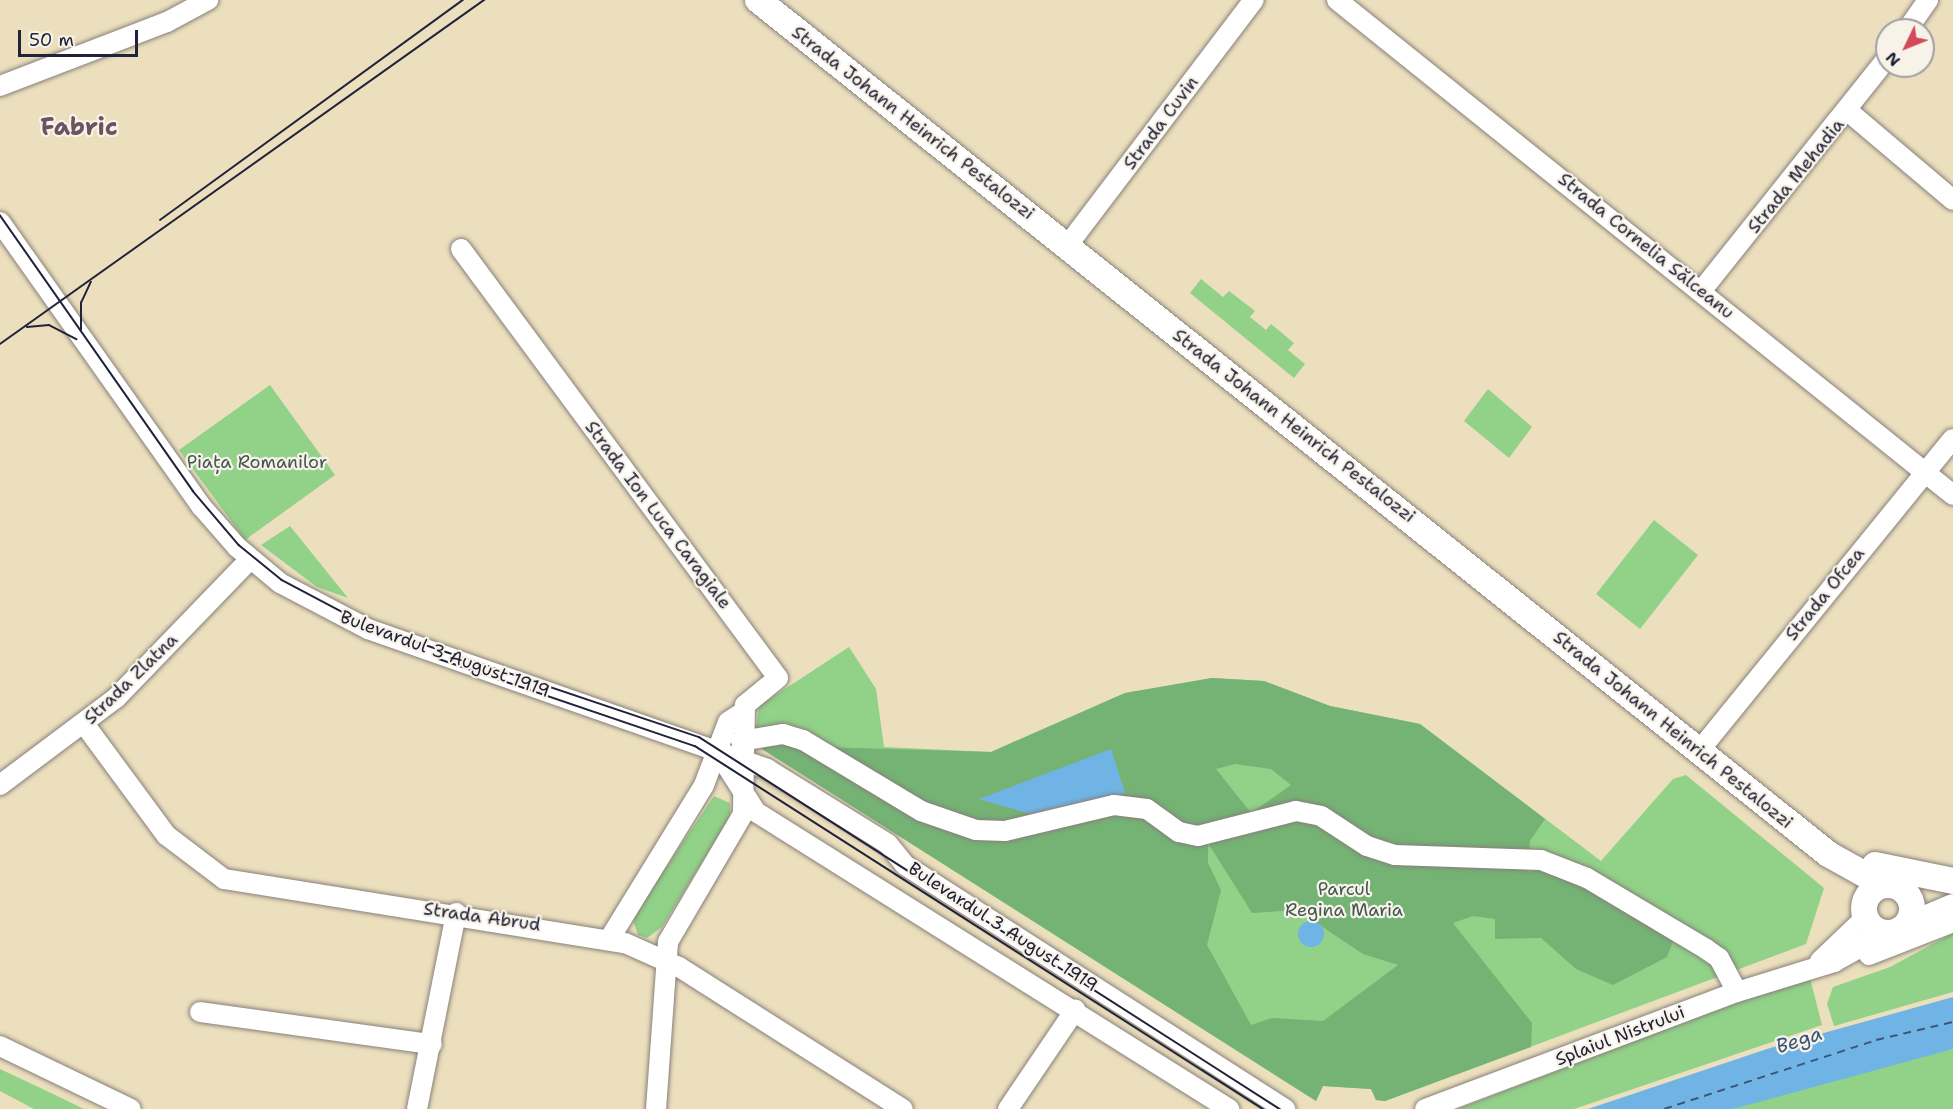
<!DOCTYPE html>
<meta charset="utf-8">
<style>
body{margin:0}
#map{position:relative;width:1953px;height:1109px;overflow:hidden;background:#ecdfbd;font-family:"Shantell Sans",sans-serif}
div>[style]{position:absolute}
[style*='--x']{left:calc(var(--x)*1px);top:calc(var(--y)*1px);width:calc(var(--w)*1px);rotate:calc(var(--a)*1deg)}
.green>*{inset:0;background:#91d188}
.forest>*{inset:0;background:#74b374}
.water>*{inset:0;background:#70b4e6}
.round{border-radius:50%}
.ferry>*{height:1.5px;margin-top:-0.75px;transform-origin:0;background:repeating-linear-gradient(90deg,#3d5577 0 8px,transparent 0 14px)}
.roads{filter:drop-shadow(0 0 2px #87807c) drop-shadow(0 0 2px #87807c)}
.minor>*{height:20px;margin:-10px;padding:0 10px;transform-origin:10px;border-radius:10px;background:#fff}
.major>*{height:26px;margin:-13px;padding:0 13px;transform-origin:13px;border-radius:13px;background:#fff}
.major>.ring{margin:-13px;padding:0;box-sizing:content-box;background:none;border:26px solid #fff;border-radius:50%}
.tram>*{height:1.5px;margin:-0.75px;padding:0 0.75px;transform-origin:0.75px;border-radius:0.75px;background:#22223b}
span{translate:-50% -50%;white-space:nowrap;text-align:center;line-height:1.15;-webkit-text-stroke:4.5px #f7f3e8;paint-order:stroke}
.street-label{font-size:18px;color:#22223b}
.park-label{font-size:18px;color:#435752}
.water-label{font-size:20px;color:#3d5577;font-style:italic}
.district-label{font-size:24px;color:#6c535f;font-weight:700}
.north{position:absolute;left:1875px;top:18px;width:60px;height:60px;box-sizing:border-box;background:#f7f3e8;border:2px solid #a29fa3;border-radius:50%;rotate:227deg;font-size:16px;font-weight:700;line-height:24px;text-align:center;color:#22223b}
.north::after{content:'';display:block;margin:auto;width:21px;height:27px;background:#d1495b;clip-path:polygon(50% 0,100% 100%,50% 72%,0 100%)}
.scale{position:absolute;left:18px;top:30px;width:120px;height:27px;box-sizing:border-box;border:3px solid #22223b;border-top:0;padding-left:8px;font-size:18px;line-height:21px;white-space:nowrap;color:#22223b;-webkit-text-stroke:4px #f7f3e8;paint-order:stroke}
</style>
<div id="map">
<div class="green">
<div style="clip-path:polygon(1201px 279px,1223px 297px,1229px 291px,1255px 311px,1250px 317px,1266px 330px,1271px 324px,1294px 343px,1288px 350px,1305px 364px,1294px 378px,1190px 293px)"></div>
<div style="clip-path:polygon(270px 385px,335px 475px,245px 540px,179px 450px)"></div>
<div style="clip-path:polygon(1488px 389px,1532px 427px,1509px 458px,1464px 421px)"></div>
<div style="clip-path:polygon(1654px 520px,1698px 555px,1640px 629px,1596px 594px)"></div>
<div style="clip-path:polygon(290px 526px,348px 598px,317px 587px,261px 545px)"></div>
<div style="clip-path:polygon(849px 647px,876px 689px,884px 747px,991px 752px,1125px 693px,1212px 678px,1264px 681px,1330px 706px,1420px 724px,1601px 861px,1673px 779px,1686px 775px,1824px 888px,1806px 944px,1385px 1101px,1376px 1100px,1371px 1089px,1323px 1086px,1316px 1101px,759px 747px,755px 738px,759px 706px)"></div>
<div style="clip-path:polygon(714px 796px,730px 803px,730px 817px,662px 927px,647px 938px,638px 935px,633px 920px,638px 909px)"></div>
<div style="clip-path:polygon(1953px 933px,1953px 992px,1834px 1026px,1827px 1004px,1833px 987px,1890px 967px)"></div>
<div style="clip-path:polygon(1809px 974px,1822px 1025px,1574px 1109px,1458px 1109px)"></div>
<div style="clip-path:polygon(1953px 1049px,1953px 1109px,1733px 1109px,1866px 1070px)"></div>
<div style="clip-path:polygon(0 1069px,51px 1093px,84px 1109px,34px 1109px,0 1091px)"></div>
</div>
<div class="forest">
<div style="clip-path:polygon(evenodd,1212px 678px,1264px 681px,1330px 706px,1420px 724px,1545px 819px,1530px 841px,1528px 872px,1565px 862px,1677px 931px,1667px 957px,1613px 985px,1576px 969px,1541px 938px,1495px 939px,1495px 919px,1473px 916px,1453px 923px,1532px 1023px,1531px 1047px,1385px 1101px,1376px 1100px,1371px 1089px,1323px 1086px,1316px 1101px,759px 747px,782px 729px,824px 747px,991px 752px,1125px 693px,1212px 678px,1235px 764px,1271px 769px,1291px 785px,1251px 813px,1216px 769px,1235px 764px,1212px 678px,1208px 843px,1252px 913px,1297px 910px,1363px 954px,1398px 965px,1323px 1021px,1272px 1018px,1251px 1025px,1207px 945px,1221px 890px,1208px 863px,1208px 843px)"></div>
</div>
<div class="water">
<div style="clip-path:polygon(1111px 749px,1125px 793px,1034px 815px,979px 799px)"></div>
<div class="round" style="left:1298px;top:921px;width:26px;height:26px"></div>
<div style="clip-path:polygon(1953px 997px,1953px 1049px,1733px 1109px,1588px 1109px,1770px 1048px)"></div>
</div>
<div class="ferry">
<div style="--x:1664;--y:1109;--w:223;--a:-18"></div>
<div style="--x:1876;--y:1040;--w:79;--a:-13.2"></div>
</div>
<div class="roads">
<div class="minor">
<div style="--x:1337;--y:0;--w:790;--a:38.78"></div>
<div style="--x:1907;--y:30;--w:37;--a:-55"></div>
<div style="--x:0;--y:86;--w:179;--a:-21"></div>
<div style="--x:167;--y:22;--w:47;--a:-28.2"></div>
<div style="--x:1849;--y:112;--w:136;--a:40.2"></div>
<div style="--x:0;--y:222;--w:348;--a:54.7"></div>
<div style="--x:201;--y:506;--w:55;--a:48.7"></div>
<div style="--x:237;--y:547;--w:56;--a:39.9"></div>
<div style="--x:280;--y:583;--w:99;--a:27.6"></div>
<div style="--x:368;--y:629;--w:423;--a:19.3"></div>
<div style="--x:767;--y:769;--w:142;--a:31.8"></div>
<div style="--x:888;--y:844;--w:27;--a:51"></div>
<div style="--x:905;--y:865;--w:452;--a:32.7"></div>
<div style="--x:1067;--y:246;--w:309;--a:-52.8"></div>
<div style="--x:461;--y:249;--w:533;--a:53.54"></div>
<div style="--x:778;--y:678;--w:43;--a:140.7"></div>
<div style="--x:745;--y:705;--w:109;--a:91.1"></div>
<div style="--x:743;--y:814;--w:148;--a:120.4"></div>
<div style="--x:668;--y:942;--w:167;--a:94.1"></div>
<div style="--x:1702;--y:290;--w:297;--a:-51.4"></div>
<div style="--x:85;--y:725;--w:137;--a:53.6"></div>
<div style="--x:166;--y:835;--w:73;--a:37.2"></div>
<div style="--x:224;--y:879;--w:406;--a:9.1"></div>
<div style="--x:625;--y:943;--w:59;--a:24"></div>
<div style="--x:679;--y:967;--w:265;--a:32.4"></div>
<div style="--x:741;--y:741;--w:43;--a:-9.5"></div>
<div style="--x:783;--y:734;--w:21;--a:17"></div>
<div style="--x:803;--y:740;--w:138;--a:31"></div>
<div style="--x:921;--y:811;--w:58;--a:19.1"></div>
<div style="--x:976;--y:830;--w:29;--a:2"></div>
<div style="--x:1005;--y:831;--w:112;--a:-13.4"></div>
<div style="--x:1114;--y:805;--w:33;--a:7"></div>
<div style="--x:1147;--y:809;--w:39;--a:36"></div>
<div style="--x:1179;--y:832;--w:19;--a:12"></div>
<div style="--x:1198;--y:836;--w:101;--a:-14.3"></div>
<div style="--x:1296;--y:811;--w:25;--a:11"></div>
<div style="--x:1321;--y:816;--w:55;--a:33.1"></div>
<div style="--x:1367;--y:846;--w:29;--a:18"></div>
<div style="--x:1395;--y:855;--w:146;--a:2"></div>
<div style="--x:1541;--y:860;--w:49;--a:21.4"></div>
<div style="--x:1587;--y:878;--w:139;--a:30.8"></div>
<div style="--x:1706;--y:949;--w:16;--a:35"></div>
<div style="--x:1719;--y:958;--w:38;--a:62"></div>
<div style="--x:1699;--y:751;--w:402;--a:-50.9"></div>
<div style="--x:719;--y:754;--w:69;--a:57.5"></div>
<div style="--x:756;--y:812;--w:559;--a:32.12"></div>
<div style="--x:0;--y:785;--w:145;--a:-36.9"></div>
<div style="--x:116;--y:698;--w:193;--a:-46"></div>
<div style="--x:610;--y:938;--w:180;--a:-58.4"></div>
<div style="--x:704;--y:785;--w:67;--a:-69.1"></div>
<div style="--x:728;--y:722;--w:17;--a:-33"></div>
<div style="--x:1869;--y:955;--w:90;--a:-21.4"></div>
<div style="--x:1820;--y:961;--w:64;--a:-43.7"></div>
<div style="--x:200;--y:1012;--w:234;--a:7.9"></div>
<div style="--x:0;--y:1046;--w:145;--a:25.7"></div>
<div style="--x:417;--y:1109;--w:200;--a:-78.7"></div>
<div style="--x:1008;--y:1109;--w:120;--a:-55.9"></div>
<div style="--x:1425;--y:1109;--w:333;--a:-20.6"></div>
<div style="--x:1737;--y:992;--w:102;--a:-17.2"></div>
<div style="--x:1834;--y:962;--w:60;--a:-29.1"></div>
</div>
<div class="major">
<div style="--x:758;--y:0;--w:1369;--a:38.59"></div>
<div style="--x:1828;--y:854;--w:64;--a:29"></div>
<div style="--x:1875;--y:865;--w:80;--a:11.6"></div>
<div class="ring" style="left:1864px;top:885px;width:22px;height:22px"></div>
<div style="--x:1901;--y:929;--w:56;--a:-22.9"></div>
</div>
</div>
<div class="tram">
<div style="--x:0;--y:215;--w:337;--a:55"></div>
<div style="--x:193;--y:491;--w:71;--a:49.6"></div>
<div style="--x:239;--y:545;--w:55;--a:39.1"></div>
<div style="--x:282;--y:580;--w:98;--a:27.9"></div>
<div style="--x:369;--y:626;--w:348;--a:18.6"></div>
<div style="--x:699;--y:737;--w:690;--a:32.63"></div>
<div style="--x:160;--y:220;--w:374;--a:-36"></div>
<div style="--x:27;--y:327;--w:22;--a:-5"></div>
<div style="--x:49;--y:325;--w:31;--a:27"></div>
<div style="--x:81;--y:330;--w:27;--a:-90"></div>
<div style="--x:81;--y:303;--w:23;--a:-65"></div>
<div style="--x:0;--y:344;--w:594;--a:-35.4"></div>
<div style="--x:439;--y:659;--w:270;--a:18.8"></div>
<div style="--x:695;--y:746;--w:674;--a:32.58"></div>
</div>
<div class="street-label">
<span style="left:913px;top:123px;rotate:38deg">Strada Johann Heinrich Pestalozzi</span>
<span style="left:1161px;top:123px;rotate:-53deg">Strada Cuvin</span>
<span style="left:1796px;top:176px;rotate:-51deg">Strada Mehadia</span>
<span style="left:1646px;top:246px;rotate:39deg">Strada Cornelia Sălceanu</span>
<span style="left:1294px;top:426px;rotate:38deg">Strada Johann Heinrich Pestalozzi</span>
<span style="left:658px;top:515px;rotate:53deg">Strada Ion Luca Caragiale</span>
<span style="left:1825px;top:594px;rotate:-51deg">Strada Ofcea</span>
<span style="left:445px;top:654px;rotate:20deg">Bulevardul 3 August 1919</span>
<span style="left:131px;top:679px;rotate:-44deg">Strada Zlatna</span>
<span style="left:1673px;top:730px;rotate:39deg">Strada Johann Heinrich Pestalozzi</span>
<span style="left:482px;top:917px;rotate:8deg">Strada Abrud</span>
<span style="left:1003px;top:927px;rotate:33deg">Bulevardul 3 August 1919</span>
<span style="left:1620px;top:1036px;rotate:-21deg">Splaiul Nistrului</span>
</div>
<div class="park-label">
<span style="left:257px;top:462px">Piața Romanilor</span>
<span style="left:1344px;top:900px">Parcul<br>Regina Maria</span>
</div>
<div class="water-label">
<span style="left:1799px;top:1040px;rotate:-18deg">Bega</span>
</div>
<div class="district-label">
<span style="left:79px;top:128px">Fabric</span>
</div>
<div class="north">N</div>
<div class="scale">50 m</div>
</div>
